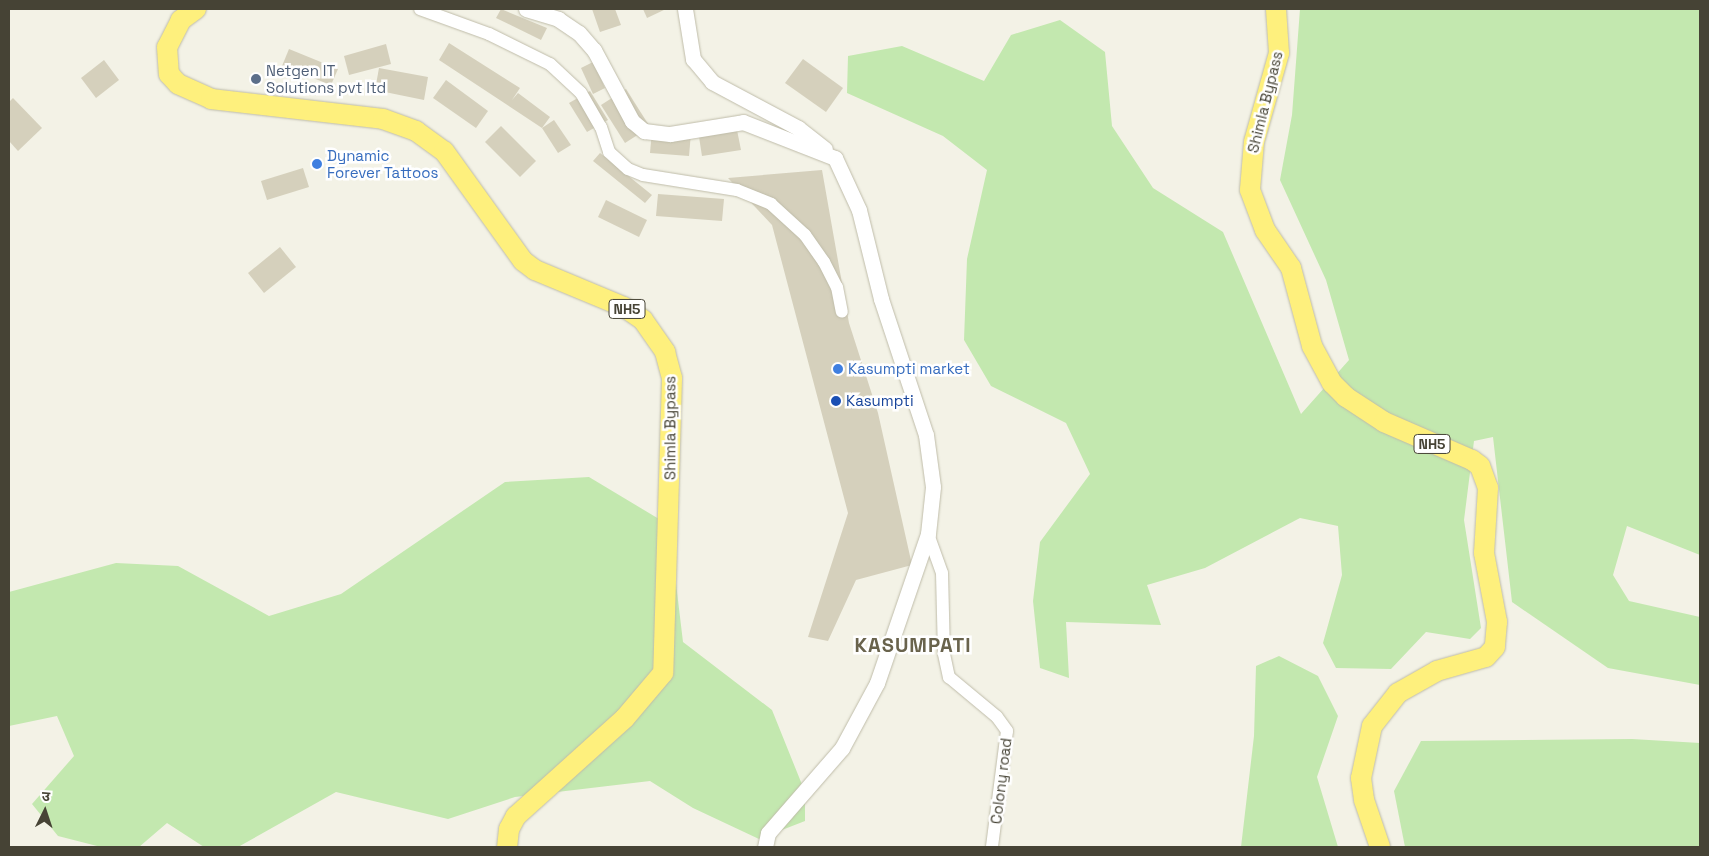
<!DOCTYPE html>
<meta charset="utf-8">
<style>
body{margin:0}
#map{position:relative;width:1709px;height:856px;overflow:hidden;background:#f3f2e6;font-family:"Space Grotesk","Noto Sans Devanagari",sans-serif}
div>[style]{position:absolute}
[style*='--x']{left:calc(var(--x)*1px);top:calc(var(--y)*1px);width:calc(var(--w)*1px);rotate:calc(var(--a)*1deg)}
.green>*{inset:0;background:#c3e8af}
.building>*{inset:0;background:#d5d0bc}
.roads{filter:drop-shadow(0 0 1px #bfbca9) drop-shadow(0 0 1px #bfbca9)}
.minor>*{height:12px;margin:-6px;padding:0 6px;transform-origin:6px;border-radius:6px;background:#fff}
.tertiary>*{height:15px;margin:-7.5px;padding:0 7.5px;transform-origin:7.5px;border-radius:7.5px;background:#fff}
.trunk>*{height:20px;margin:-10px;padding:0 10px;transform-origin:10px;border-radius:10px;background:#fef07d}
.dots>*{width:14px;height:14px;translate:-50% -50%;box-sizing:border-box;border:2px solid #fff;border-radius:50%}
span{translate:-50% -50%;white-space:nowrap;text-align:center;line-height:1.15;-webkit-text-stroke:5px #fff;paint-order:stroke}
.shield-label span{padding:1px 4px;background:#fff;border:1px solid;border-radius:4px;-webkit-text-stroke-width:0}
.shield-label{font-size:14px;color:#464335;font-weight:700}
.service-label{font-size:15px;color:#4e5e75}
.left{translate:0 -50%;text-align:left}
.street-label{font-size:15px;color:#464335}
.shop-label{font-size:15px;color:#366cbe}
.transit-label{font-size:15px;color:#164399}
.district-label{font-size:20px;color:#69634c;font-weight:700;letter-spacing:1px}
.frame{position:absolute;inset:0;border:10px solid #464335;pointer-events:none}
.north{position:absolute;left:20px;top:786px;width:50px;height:50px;-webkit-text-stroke:4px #fff;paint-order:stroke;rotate:4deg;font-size:14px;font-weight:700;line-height:20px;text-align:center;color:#464335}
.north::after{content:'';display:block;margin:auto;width:18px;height:22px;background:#464335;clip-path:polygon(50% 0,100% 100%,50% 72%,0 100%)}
</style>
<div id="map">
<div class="green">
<div style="clip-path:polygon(1300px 9px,1700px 9px,1700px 555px,1627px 526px,1613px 575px,1629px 601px,1700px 617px,1700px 685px,1608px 668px,1512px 602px,1493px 437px,1474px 441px,1464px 520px,1481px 628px,1470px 639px,1426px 632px,1391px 669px,1336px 668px,1323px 643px,1342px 575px,1338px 526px,1300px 518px,1205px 568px,1147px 585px,1161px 625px,1066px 622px,1069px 678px,1040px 668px,1033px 601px,1040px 542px,1090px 474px,1066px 423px,991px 386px,964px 340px,967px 259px,987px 170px,943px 136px,847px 93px,848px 56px,902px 46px,984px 81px,1011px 35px,1060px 20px,1105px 52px,1112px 126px,1153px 188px,1223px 232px,1301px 414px,1349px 360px,1326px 280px,1280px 180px,1292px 115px)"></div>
<div style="clip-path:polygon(589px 477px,669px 525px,683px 642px,772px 710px,805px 792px,805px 821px,759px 839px,693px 808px,650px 781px,515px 797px,448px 819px,336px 792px,238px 847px,204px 847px,167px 823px,139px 847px,101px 847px,58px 836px,32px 804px,74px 756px,57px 716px,9px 726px,9px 592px,116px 563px,178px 566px,269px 616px,341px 594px,505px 482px)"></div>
<div style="clip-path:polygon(1279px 656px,1318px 676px,1338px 716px,1317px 777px,1338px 847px,1241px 847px,1254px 736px,1256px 666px)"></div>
<div style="clip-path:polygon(1632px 739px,1700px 743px,1700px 847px,1405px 847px,1394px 791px,1421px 741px)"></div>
</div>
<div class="building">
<div style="clip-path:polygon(501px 9px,547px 28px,541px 40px,496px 18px)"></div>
<div style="clip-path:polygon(592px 9px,615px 9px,621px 25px,600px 32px)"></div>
<div style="clip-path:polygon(643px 9px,666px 9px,647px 18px)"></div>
<div style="clip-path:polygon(449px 43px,520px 88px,512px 100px,518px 93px,550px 117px,542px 128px,439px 60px)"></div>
<div style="clip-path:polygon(386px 44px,391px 64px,349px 75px,344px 56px)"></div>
<div style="clip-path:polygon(289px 49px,338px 69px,331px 85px,282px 66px)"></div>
<div style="clip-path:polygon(803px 59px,843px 88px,826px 112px,785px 83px)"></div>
<div style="clip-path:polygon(104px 60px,119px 80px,96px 98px,81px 78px)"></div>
<div style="clip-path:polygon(593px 62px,605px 88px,593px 94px,581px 68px)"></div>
<div style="clip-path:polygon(379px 68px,428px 77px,424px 100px,375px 90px)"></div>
<div style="clip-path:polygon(446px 80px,488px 111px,476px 128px,433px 98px)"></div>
<div style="clip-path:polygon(626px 89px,650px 127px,625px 143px,601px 105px)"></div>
<div style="clip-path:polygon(590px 91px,608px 120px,587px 132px,569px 103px)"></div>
<div style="clip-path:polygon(13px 98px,42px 128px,18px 151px,9px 141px,9px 102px)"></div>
<div style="clip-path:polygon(554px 120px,571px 145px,558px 153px,542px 128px)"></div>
<div style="clip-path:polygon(501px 126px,536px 161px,520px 177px,485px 142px)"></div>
<div style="clip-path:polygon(652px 130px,691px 133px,689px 156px,650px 153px)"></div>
<div style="clip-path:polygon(737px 130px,741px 150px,702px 156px,699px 137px)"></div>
<div style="clip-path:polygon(600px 153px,652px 195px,645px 203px,593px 161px)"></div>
<div style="clip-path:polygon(303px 168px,309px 187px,267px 200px,261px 181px)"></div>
<div style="clip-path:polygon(822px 170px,849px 323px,878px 413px,912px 565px,856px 580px,828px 641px,808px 637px,848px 513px,772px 225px,728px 178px)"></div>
<div style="clip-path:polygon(658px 194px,724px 199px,722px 221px,656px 216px)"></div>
<div style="clip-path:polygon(606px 200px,647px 220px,639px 237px,598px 217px)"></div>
<div style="clip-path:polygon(280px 247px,296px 267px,264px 293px,248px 273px)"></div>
</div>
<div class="roads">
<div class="minor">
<div style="--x:420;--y:9;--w:73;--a:19.9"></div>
<div style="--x:489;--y:34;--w:68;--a:26.2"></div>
<div style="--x:550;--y:64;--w:42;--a:43.1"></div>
<div style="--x:581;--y:93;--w:39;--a:60"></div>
<div style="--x:601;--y:127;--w:26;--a:72"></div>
<div style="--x:609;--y:152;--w:25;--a:42"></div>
<div style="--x:628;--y:169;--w:16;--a:22"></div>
<div style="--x:643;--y:175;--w:95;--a:9.1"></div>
<div style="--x:737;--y:190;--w:37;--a:22"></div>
<div style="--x:771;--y:204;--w:46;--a:42.4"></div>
<div style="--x:805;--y:235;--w:33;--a:55"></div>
<div style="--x:824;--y:262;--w:28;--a:63"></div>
<div style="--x:837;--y:287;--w:25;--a:79"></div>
<div style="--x:928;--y:534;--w:41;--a:70.3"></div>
<div style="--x:942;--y:573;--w:81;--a:88.6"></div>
<div style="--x:944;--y:654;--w:24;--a:78"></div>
<div style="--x:949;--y:677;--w:62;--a:39.8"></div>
<div style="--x:997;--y:717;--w:17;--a:54"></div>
<div style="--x:1007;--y:731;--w:117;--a:97.4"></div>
</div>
<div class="tertiary">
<div style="--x:526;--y:9;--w:34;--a:17"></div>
<div style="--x:558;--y:19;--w:25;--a:34"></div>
<div style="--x:579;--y:33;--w:23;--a:49"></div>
<div style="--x:594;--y:50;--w:81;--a:61.8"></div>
<div style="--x:632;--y:121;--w:16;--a:40"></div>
<div style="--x:644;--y:131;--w:26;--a:7"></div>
<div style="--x:670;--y:134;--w:74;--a:-9.3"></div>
<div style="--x:743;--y:122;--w:99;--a:21.4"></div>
<div style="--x:835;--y:158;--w:57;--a:65.2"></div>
<div style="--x:859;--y:210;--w:92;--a:76.1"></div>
<div style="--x:881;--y:299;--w:143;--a:71.7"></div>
<div style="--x:926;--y:435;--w:52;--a:82.3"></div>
<div style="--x:933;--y:487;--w:47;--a:96.1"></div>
<div style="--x:928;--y:534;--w:157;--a:108.9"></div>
<div style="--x:877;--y:683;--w:74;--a:118.3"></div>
<div style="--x:842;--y:748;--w:113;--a:131"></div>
<div style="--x:768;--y:833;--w:14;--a:102"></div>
<div style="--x:685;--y:9;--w:51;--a:80.9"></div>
<div style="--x:693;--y:59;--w:30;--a:50"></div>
<div style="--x:712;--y:82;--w:98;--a:28.1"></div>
<div style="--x:798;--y:128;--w:34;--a:38"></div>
</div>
<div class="trunk">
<div style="--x:196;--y:9;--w:19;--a:144"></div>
<div style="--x:181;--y:20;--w:30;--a:117"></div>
<div style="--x:167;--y:47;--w:27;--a:86"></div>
<div style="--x:169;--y:74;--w:13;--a:48"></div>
<div style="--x:178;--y:84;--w:36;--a:24"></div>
<div style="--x:211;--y:99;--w:173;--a:6.6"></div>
<div style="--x:383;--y:119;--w:35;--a:20"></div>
<div style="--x:416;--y:131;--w:34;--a:36"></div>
<div style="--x:444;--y:151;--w:135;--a:54.3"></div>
<div style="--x:523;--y:261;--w:15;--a:37"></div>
<div style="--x:535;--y:270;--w:96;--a:22.6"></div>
<div style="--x:624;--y:307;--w:23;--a:34"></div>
<div style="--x:643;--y:320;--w:39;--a:55"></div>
<div style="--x:665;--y:352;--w:27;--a:75"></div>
<div style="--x:672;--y:378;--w:295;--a:91.7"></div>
<div style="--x:663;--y:673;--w:59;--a:130.2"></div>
<div style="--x:625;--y:718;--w:147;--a:138"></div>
<div style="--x:516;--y:816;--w:15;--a:118"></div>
<div style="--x:509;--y:829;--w:18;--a:96"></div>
<div style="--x:1276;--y:9;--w:44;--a:86.1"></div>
<div style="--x:1279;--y:53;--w:92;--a:105.7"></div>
<div style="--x:1254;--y:142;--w:48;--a:94.8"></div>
<div style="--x:1250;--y:190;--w:43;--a:69.4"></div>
<div style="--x:1265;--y:230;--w:46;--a:55.6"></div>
<div style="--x:1291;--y:268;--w:81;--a:74.9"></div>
<div style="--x:1312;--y:346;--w:42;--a:61.6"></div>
<div style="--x:1332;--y:383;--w:20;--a:45"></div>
<div style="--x:1346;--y:397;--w:45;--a:33.3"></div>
<div style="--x:1384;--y:422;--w:96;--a:23.4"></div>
<div style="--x:1472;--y:460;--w:10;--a:37"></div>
<div style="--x:1480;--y:466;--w:23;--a:70"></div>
<div style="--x:1488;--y:488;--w:65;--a:93.5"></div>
<div style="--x:1484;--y:553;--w:70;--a:79.3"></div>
<div style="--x:1497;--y:622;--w:25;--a:95"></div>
<div style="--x:1495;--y:647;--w:13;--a:132"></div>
<div style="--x:1486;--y:657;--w:51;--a:164.1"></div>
<div style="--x:1437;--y:671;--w:45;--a:150.6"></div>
<div style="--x:1398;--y:693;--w:42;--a:128.2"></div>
<div style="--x:1372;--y:726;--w:53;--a:101.9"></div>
<div style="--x:1361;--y:778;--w:22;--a:82"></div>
<div style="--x:1364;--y:800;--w:50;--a:71.2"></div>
</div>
</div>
<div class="dots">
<div style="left:256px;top:79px;background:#5c6f8a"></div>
<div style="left:317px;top:164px;background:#3f7fe0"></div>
<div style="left:838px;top:369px;background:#3f7fe0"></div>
<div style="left:836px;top:401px;background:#1a4fb4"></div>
</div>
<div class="shield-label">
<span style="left:627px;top:309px">NH5</span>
<span style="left:1432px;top:444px">NH5</span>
</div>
<div class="service-label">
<span class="left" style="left:266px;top:79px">Netgen IT<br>Solutions pvt ltd</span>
</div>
<div class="street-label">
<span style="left:1265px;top:102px;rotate:-76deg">Shimla Bypass</span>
<span style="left:670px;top:428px;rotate:-90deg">Shimla Bypass</span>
<span style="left:1001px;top:781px;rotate:-83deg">Colony road</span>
</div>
<div class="shop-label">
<span class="left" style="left:327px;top:164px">Dynamic<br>Forever Tattoos</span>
<span class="left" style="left:848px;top:369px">Kasumpti market</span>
</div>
<div class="transit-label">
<span class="left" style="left:846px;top:401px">Kasumpti</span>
</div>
<div class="district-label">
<span style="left:913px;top:645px">KASUMPATI</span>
</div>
<div class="frame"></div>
<div class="north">उ</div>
</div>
